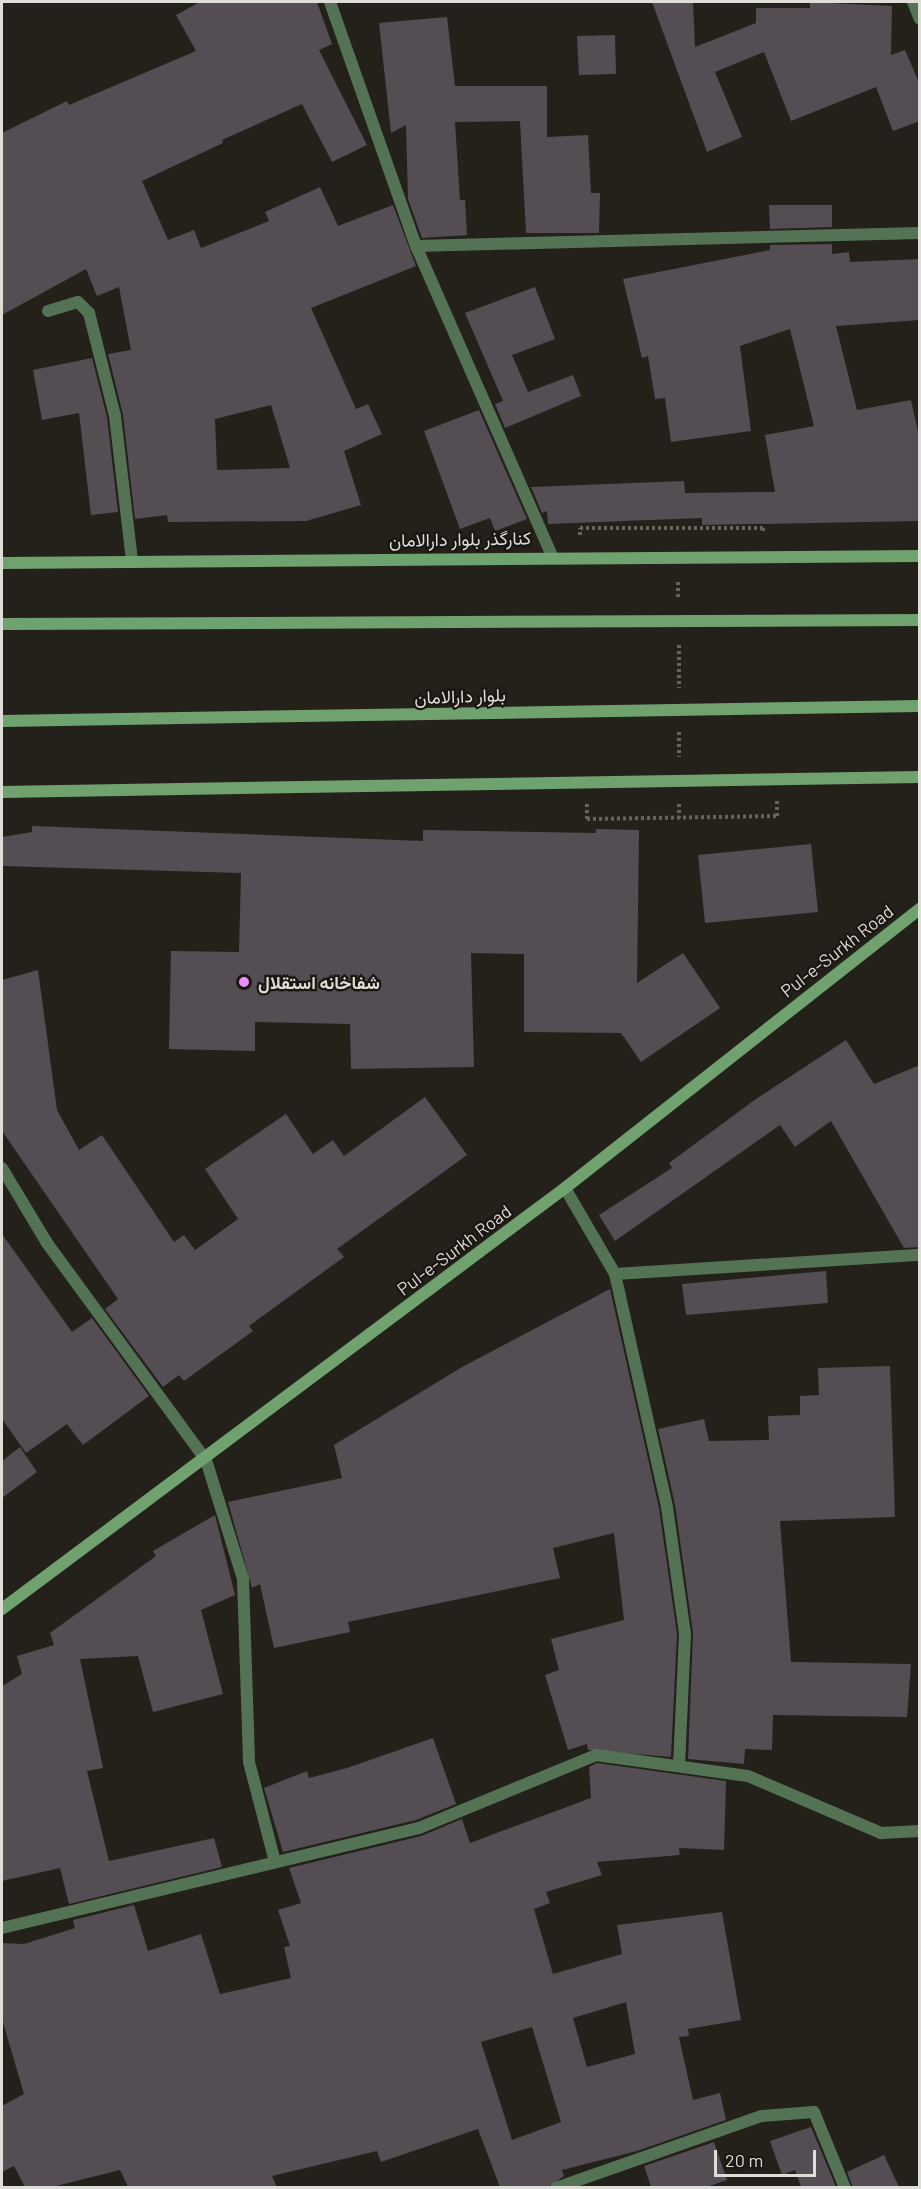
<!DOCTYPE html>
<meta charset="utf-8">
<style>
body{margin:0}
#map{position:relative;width:921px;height:2189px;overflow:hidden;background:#232119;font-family:Barlow,Vazirmatn,sans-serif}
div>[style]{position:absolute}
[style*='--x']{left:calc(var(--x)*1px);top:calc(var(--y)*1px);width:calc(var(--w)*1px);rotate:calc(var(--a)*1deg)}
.building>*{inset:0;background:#544d54}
.path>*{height:4px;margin-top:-2px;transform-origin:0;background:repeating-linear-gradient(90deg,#65635c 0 3px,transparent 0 6px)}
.street>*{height:12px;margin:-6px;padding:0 6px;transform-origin:6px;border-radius:6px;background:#537354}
.secondary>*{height:12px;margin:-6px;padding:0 6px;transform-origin:6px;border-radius:6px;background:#6fa26f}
.dots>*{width:16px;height:16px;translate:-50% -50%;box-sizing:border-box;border:3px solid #1a1710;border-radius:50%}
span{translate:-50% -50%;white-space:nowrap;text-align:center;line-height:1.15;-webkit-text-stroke:4.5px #1a1710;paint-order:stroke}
.street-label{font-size:18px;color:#dfddd8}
.poi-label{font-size:18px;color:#dfddd8;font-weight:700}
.left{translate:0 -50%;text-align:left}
.frame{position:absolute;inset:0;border:3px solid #dfddd8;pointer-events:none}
.scale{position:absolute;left:714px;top:2150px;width:102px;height:27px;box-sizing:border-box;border:3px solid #dfddd8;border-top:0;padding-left:8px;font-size:18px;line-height:21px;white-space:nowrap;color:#dfddd8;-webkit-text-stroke:4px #1a1710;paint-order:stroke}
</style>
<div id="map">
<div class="building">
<div style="clip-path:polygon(evenodd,200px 2px,317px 2px,332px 44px,319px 50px,367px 145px,332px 162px,302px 104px,222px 140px,223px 143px,142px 181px,168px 240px,194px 230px,201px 248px,269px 221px,265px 212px,320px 187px,338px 226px,393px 205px,416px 266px,311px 308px,356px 409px,368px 404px,382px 434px,344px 451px,361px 505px,306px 521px,168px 522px,167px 515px,135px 519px,123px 415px,108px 354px,131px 350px,119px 287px,97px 296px,86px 269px,2px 315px,2px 133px,67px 101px,69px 105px,196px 51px,176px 15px,200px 2px,271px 405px,290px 468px,217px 470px,215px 419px,271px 405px)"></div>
<div style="clip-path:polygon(652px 2px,693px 2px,695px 47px,756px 23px,756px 8px,810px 8px,810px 2px,892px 6px,891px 55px,905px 50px,920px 85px,920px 121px,893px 131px,876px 87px,791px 121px,764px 52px,715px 72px,742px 137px,707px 152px)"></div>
<div style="clip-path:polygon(447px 17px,455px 86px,547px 86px,547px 137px,588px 135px,591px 193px,600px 193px,599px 233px,526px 233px,520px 121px,455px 122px,460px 200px,465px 200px,467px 235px,422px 238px,408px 199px,406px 125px,391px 133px,379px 23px)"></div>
<div style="clip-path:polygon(615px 35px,616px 74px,579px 75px,577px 36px)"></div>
<div style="clip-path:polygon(769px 205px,832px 205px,832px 227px,770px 229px)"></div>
<div style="clip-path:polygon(832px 244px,832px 254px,849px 252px,850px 262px,920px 259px,920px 320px,836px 326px,857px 410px,911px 400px,920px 441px,920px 521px,702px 525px,702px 518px,548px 524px,547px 511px,542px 513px,531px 487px,684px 481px,685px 493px,775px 492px,765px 435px,814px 426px,790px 329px,740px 346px,751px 431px,671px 442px,665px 398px,655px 399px,648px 356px,642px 358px,623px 279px,770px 250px,770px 245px)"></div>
<div style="clip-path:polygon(535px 287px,555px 339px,512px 355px,528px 392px,573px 375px,581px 396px,505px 428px,495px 404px,503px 401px,465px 313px)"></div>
<div style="clip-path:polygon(92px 358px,107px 417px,118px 512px,91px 515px,79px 413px,42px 420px,33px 370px)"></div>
<div style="clip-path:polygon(479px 410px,527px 519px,495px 531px,490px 518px,460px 529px,424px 431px)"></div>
<div style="clip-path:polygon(32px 826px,423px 841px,423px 830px,596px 833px,596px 829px,639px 830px,637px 983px,683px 953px,720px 1008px,641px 1062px,621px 1033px,524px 1032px,524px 954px,471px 953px,474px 1067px,351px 1069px,350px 1024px,255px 1022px,255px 1051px,169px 1049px,171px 951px,239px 952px,241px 873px,2px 866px,2px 837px,32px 832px)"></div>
<div style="clip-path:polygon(811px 844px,818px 912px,705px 923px,698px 855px)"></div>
<div style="clip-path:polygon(38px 970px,57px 1110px,79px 1150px,102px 1135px,174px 1242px,184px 1235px,195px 1250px,238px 1219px,205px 1169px,286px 1114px,313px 1154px,333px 1140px,344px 1156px,425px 1097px,467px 1155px,337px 1249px,344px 1257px,249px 1326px,253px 1331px,184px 1381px,179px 1375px,163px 1387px,105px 1309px,118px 1299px,2px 1131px,2px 980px)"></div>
<div style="clip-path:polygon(846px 1040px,874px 1084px,920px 1065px,920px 1247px,904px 1248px,831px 1121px,795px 1147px,780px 1125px,615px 1241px,599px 1215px,672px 1168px,669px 1163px,756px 1099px)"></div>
<div style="clip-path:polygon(2px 1234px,72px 1332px,92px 1318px,149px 1396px,83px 1445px,67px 1424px,26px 1453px,2px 1419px)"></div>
<div style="clip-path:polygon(826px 1271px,828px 1303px,686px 1315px,682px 1284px)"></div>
<div style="clip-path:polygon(610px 1289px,659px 1508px,677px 1634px,671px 1757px,588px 1750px,587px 1744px,568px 1750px,545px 1675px,559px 1670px,551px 1639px,624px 1620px,614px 1533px,553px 1548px,560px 1578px,348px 1622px,350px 1632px,274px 1648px,260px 1584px,252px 1588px,228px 1502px,342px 1478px,334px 1445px,462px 1367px)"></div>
<div style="clip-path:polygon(890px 1366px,895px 1517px,780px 1521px,791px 1662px,911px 1664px,907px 1717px,773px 1715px,772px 1750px,745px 1749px,744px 1764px,688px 1759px,693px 1633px,675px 1505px,658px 1429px,704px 1419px,709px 1441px,769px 1440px,768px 1416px,800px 1415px,800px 1396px,819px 1395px,818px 1368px)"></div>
<div style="clip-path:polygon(20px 1447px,37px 1472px,2px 1498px,2px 1461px)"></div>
<div style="clip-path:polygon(215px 1515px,235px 1595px,201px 1610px,223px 1694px,153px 1712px,138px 1656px,80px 1659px,103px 1768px,87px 1771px,109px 1861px,214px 1838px,222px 1867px,69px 1904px,60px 1868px,2px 1881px,2px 1686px,22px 1674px,17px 1656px,54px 1645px,50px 1633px,156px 1556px,153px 1551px)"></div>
<div style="clip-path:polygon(433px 1738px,456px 1804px,416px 1820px,283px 1852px,264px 1788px,307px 1771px,309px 1778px,347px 1768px)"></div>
<div style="clip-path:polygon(evenodd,597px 1763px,726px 1781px,724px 1850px,679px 1848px,680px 1855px,597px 1862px,602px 1875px,546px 1892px,550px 1903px,534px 1909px,553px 1974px,622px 1954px,617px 1925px,722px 1912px,741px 2020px,688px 2029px,689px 2036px,679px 2037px,693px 2100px,720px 2093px,726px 2120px,637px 2151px,562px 2170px,564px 2176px,548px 2187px,500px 2187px,478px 2129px,381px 2162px,377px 2151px,272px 2176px,277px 2187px,128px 2187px,120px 2170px,52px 2187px,25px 2187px,14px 2166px,2px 2172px,2px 2106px,24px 2094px,2px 2019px,2px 1943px,24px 1944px,75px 1928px,73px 1920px,134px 1905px,148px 1951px,201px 1934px,220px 1994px,291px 1978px,284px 1947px,290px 1946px,278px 1910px,301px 1903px,289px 1868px,421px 1836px,462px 1819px,470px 1843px,591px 1798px,589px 1767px,597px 1763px,626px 2002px,635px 2054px,587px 2067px,573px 2018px,626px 2002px,597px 1763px,532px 2027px,561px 2122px,512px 2140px,481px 2042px,532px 2027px)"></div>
<div style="clip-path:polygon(811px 2127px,836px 2187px,801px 2187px,795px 2170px,782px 2175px,770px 2141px)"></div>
<div style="clip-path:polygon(714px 2142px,727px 2180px,707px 2187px,651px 2187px,644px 2166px)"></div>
<div style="clip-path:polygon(884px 2155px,899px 2187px,853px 2187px,847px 2172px)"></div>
</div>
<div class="path">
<div style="--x:580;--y:535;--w:7;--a:-90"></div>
<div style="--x:580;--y:528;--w:183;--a:0"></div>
<div style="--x:763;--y:528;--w:6;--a:90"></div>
<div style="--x:678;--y:582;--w:16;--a:90"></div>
<div style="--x:679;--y:645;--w:43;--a:90"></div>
<div style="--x:679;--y:732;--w:25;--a:90"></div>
<div style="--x:587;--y:804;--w:15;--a:90"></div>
<div style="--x:587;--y:819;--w:190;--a:-0.9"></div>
<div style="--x:777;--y:816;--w:15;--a:-90"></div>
<div style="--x:679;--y:804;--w:14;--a:90"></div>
</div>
<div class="street">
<div style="--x:330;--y:2;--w:259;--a:70.6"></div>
<div style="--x:416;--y:246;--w:339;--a:66.3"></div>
<div style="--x:913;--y:2;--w:18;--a:68"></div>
<div style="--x:416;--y:246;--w:504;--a:-1.48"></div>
<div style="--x:48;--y:311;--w:31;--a:-17"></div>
<div style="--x:78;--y:302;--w:16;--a:45"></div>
<div style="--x:89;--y:313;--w:106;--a:75.8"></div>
<div style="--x:115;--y:416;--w:145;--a:83.3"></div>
<div style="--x:2;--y:1168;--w:87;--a:59"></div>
<div style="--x:47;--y:1243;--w:269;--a:53.8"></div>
<div style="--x:206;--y:1460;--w:125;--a:72.7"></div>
<div style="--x:243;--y:1579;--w:183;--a:88.1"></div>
<div style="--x:249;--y:1762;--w:103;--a:75.4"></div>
<div style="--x:565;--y:1188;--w:99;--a:59.8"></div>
<div style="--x:615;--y:1274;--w:239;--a:77.4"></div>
<div style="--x:667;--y:1507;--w:128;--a:81.9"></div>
<div style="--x:685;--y:1634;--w:132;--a:92.6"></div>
<div style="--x:615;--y:1274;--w:306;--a:-3.6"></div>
<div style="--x:2;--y:1928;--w:429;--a:-13.5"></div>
<div style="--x:419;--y:1828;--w:191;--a:-22.4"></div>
<div style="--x:596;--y:1755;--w:153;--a:7.9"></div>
<div style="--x:748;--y:1776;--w:145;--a:23.2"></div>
<div style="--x:881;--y:1833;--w:39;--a:-3"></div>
<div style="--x:556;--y:2188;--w:218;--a:-19.3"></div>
<div style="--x:762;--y:2116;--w:52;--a:-4.4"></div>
<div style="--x:814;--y:2112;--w:82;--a:67.8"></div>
</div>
<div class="secondary">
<div style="--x:2;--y:563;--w:918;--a:-0.44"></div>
<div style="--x:2;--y:624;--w:918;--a:-0.25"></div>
<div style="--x:2;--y:721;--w:918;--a:-0.94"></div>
<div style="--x:2;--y:792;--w:918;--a:-0.94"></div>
<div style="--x:2;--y:1609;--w:703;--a:-36.79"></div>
<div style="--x:565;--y:1188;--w:452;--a:-38.2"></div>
</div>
<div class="dots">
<div style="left:244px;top:982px;background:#eb8dfb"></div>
</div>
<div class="street-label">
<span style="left:460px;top:539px;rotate:-1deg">کنارگذر بلوار دارالامان</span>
<span style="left:460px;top:696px;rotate:-2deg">بلوار دارالامان</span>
<span style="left:837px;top:951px;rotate:-38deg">Pul-e-Surkh Road</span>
<span style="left:454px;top:1250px;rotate:-37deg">Pul-e-Surkh Road</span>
</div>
<div class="poi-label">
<span class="left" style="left:258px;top:982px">شفاخانه استقلال</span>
</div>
<div class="frame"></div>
<div class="scale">20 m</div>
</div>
